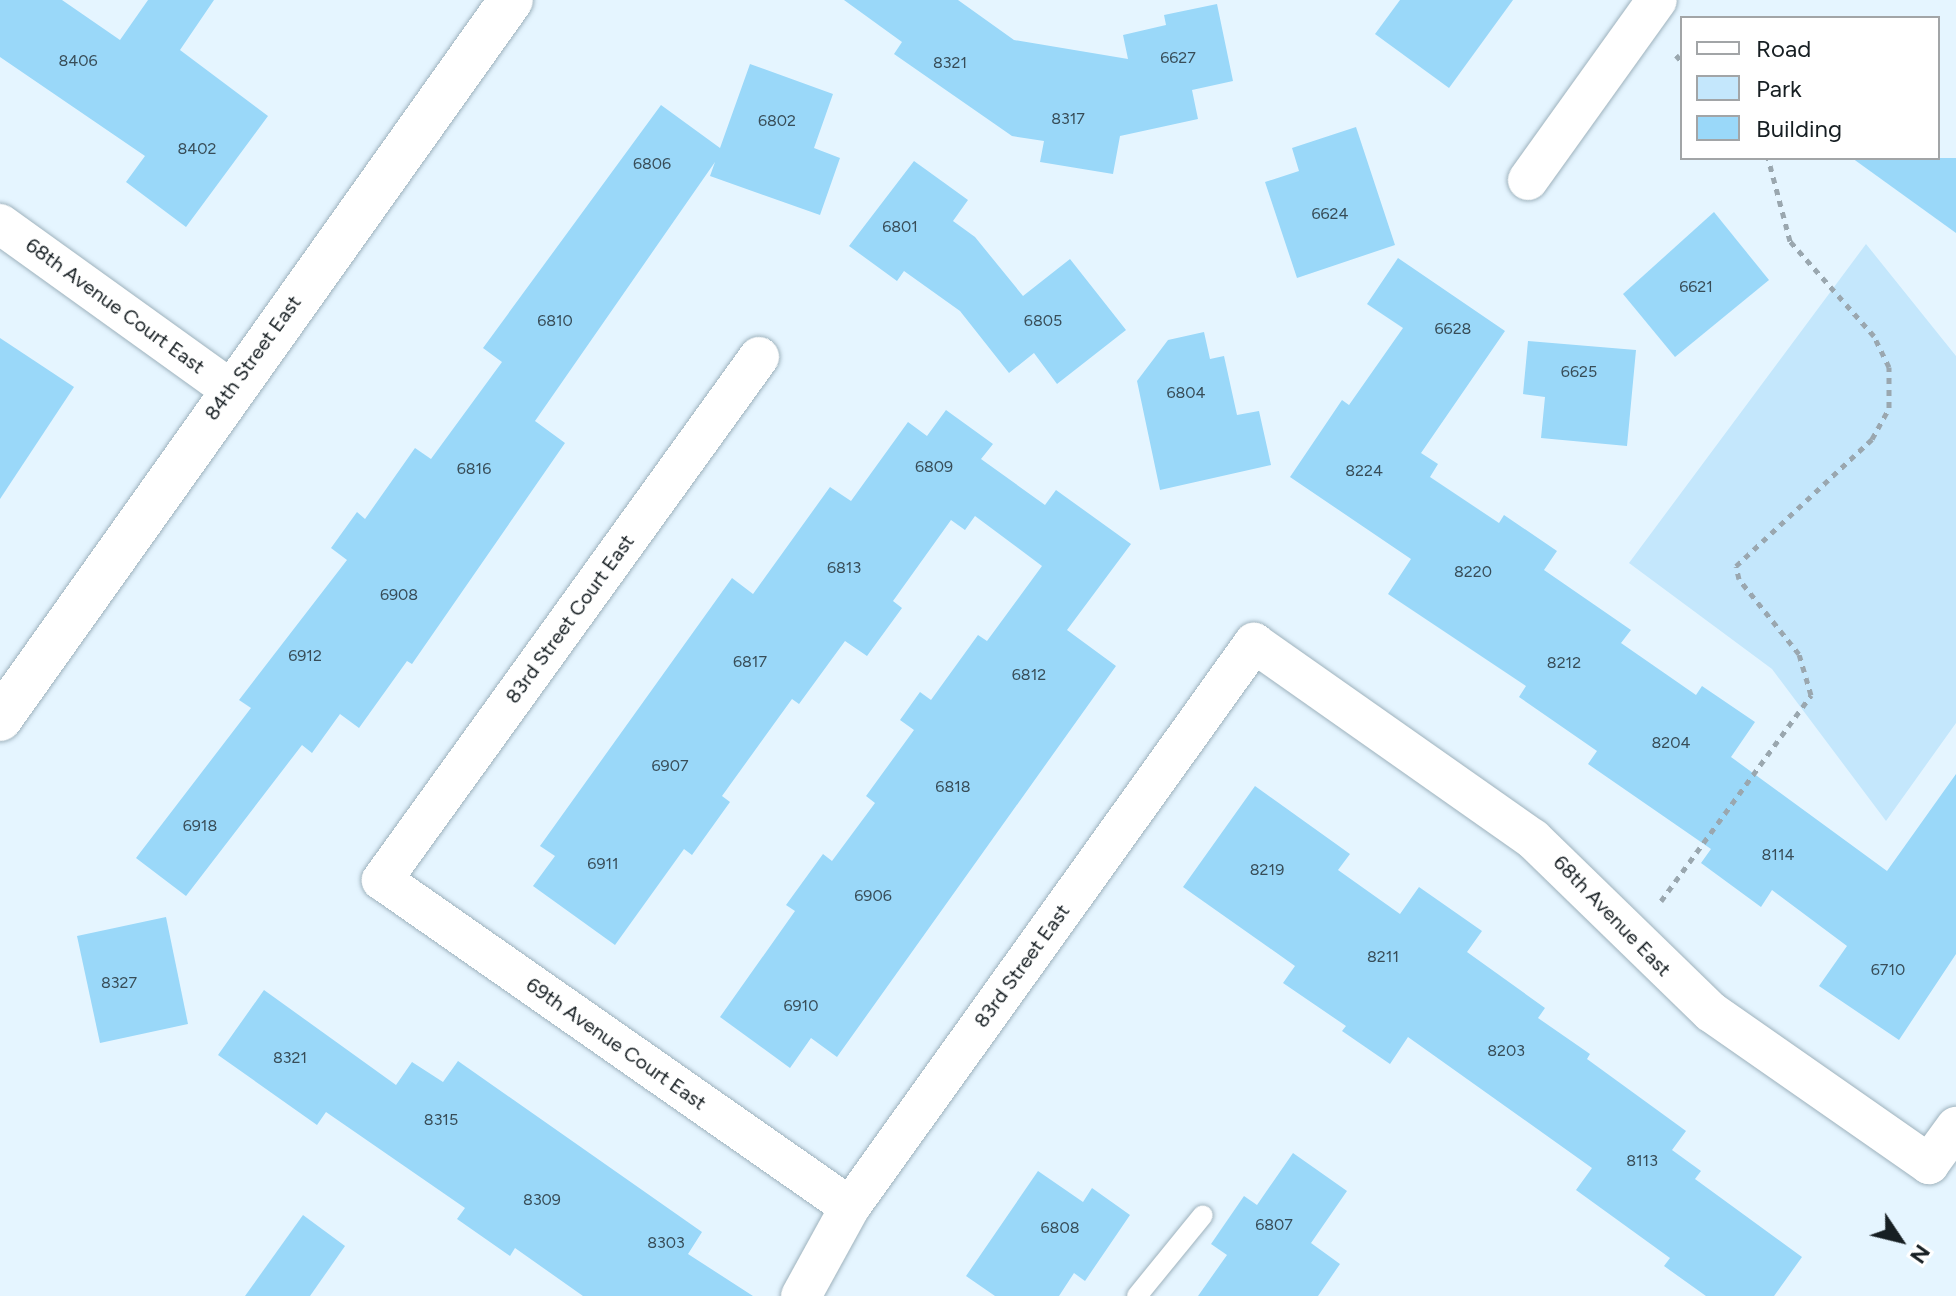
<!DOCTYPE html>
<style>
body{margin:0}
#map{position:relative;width:1956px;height:1296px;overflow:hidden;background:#e5f5ff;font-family:Figtree,sans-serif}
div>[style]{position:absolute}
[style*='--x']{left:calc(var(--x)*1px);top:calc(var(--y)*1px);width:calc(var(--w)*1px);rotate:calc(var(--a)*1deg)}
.green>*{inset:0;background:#c4e7fc}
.building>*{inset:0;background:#9ad8f9}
.path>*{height:5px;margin-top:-2.5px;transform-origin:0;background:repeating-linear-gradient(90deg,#9aa7af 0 6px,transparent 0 12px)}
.roads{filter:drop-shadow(0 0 2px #9eb2bd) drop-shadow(0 0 2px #9eb2bd)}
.service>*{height:20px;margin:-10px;padding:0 10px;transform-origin:10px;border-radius:10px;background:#fff}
.minor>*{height:40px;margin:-20px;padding:0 20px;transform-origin:20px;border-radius:20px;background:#fff}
.tertiary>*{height:44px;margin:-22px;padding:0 22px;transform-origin:22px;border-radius:22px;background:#fff}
span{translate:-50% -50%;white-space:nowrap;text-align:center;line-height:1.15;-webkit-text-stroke:8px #fff;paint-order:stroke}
.number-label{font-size:16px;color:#384d58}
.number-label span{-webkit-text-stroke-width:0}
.street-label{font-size:20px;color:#171f23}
.legend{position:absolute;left:1680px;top:16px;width:260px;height:144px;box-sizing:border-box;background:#fff;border:2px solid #a2a5a7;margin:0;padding:10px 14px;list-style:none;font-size:24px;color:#171f23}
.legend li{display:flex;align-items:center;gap:16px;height:40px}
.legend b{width:40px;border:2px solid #a2a5a7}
.north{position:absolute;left:1860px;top:1200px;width:80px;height:80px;-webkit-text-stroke:6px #fff;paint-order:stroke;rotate:125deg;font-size:22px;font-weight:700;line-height:32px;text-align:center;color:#171f23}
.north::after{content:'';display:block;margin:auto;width:28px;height:36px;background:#171f23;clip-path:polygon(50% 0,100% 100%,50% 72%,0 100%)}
</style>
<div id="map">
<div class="green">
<div style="clip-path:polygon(1866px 244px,1956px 356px,1956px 723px,1886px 821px,1772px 669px,1629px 563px)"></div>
</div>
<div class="building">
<div style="clip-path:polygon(0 0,62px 0,120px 40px,148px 0,214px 0,180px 50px,268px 116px,186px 227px,126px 182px,145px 156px,0 57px)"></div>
<div style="clip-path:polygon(844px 0,958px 0,1014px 40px,1128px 59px,1123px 35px,1166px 25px,1164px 15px,1217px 4px,1233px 81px,1192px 90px,1198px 119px,1120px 136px,1113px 174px,1040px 162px,1044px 141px,1012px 136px,894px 54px,902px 42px)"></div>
<div style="clip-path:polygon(1400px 0,1513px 0,1449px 88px,1375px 34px)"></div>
<div style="clip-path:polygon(750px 64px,833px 94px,814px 148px,840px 158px,820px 215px,710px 176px,715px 162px,535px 421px,565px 443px,412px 664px,407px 661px,359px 728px,340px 714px,312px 753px,302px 745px,186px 896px,136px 858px,251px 708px,239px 700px,347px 560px,331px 548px,357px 512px,365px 519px,415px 448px,431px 459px,502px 362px,483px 348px,661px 105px,720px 148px)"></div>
<div style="clip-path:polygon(1356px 127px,1395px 245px,1297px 278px,1265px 182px,1299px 171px,1292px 148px)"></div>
<div style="clip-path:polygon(1852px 158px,1956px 158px,1956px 233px)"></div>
<div style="clip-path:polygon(914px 161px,968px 200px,953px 221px,975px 237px,1023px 296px,1070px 259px,1126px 330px,1057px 384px,1034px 353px,1009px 373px,960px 311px,904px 271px,897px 281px,849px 246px)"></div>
<div style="clip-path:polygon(1714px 212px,1769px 280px,1675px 357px,1623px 294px)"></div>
<div style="clip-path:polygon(1398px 258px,1505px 331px,1421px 453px,1438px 464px,1430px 477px,1499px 523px,1504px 515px,1557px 551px,1544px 570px,1631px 630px,1621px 643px,1696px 695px,1702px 686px,1755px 722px,1731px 757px,1887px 871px,1956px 774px,1956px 954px,1899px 1040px,1819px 986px,1847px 946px,1772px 890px,1761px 907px,1701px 863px,1711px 849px,1588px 764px,1597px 751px,1519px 697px,1526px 686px,1388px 594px,1411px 559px,1290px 477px,1342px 400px,1349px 405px,1403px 328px,1367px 304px)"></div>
<div style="clip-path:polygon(1204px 332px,1210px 359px,1224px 356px,1237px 415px,1259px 411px,1271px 465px,1160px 490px,1137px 381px,1168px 340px)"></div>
<div style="clip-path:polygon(0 338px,74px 387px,0 499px)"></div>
<div style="clip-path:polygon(1528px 341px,1636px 350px,1627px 446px,1541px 438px,1545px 397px,1523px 394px)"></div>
<div style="clip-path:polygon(946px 410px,993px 444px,981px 459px,1045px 505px,1056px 490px,1131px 544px,1067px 630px,1116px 666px,837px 1057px,811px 1038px,790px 1068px,720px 1017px,795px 911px,786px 905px,823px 854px,832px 861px,875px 803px,866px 796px,914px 730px,900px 720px,920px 692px,931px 700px,978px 635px,987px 641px,1042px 566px,975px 516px,965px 530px,951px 520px,893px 601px,902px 608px,867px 656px,845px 641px,799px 704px,792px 699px,722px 796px,730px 802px,692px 855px,684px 849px,615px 945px,533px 886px,555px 856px,540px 846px,732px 578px,753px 594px,830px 487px,851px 501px,908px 422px,927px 436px)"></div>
<div style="clip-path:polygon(1255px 786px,1350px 854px,1338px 870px,1400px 914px,1419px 887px,1482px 931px,1467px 952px,1545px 1008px,1538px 1018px,1590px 1054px,1587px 1059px,1686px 1131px,1672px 1150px,1701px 1171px,1695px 1179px,1802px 1257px,1774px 1296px,1706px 1296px,1664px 1266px,1670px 1258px,1576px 1190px,1592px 1168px,1408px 1037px,1390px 1064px,1342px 1031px,1346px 1026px,1283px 983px,1295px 966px,1183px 887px)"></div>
<div style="clip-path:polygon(166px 917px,188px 1024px,100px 1043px,77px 936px)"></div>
<div style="clip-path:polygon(264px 990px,396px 1085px,412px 1062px,443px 1082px,458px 1061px,702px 1232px,688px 1254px,753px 1296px,583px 1296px,515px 1248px,510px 1256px,457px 1219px,465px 1208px,326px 1112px,317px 1125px,218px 1055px)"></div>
<div style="clip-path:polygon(1293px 1153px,1347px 1191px,1311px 1243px,1340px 1264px,1318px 1296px,1198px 1296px,1227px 1255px,1211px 1244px,1244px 1196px,1257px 1205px)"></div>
<div style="clip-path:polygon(1038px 1171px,1083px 1202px,1092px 1188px,1130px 1215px,1085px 1281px,1074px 1273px,1059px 1296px,995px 1296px,966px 1276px)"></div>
<div style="clip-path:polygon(303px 1215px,345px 1246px,310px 1296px,245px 1296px)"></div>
</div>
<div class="path">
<div style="--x:1676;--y:55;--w:9;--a:49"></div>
<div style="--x:1661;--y:901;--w:255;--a:-53.9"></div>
<div style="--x:1811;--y:695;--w:43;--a:-106.3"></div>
<div style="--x:1799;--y:654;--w:96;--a:-128.7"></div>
<div style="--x:1739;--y:579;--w:13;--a:-103"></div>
<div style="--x:1736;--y:566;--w:186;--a:-43"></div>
<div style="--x:1872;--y:439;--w:35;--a:-61"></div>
<div style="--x:1889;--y:408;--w:41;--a:-90"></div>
<div style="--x:1889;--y:367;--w:34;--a:-116"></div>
<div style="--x:1874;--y:336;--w:127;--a:-131.5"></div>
<div style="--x:1790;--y:241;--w:86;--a:-104.8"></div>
</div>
<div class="roads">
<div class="service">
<div style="--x:1137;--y:1296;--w:104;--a:-50.8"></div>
</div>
<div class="minor">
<div style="--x:1528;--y:180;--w:221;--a:-54.4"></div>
<div style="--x:0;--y:224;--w:283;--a:35.7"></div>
<div style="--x:759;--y:357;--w:645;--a:125.79"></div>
<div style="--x:382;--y:880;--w:571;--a:34.94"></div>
<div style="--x:801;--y:1296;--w:102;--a:-61.2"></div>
<div style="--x:850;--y:1207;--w:694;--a:-54.39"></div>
<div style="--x:1254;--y:643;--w:341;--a:35.1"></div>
<div style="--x:1533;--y:839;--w:248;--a:44.2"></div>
<div style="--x:1711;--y:1012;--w:266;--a:34.9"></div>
<div style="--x:1929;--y:1164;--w:46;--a:-53.9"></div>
</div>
<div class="tertiary">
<div style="--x:0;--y:719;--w:882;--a:-54.6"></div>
</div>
</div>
<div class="number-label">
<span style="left:1178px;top:58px">6627</span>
<span style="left:78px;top:61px">8406</span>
<span style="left:950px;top:63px">8321</span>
<span style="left:1068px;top:119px">8317</span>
<span style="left:777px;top:121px">6802</span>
<span style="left:197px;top:149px">8402</span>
<span style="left:652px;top:164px">6806</span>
<span style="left:1330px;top:214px">6624</span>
<span style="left:900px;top:227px">6801</span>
<span style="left:1696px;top:287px">6621</span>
<span style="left:555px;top:321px">6810</span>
<span style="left:1043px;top:321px">6805</span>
<span style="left:1453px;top:329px">6628</span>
<span style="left:1579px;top:372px">6625</span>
<span style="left:1186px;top:393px">6804</span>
<span style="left:934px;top:467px">6809</span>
<span style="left:474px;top:469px">6816</span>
<span style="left:1364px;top:471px">8224</span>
<span style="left:844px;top:568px">6813</span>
<span style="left:1473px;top:572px">8220</span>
<span style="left:399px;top:595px">6908</span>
<span style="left:305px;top:656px">6912</span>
<span style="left:750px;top:662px">6817</span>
<span style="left:1564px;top:663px">8212</span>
<span style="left:1029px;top:675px">6812</span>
<span style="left:1671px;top:743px">8204</span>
<span style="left:670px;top:766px">6907</span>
<span style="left:953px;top:787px">6818</span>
<span style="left:200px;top:826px">6918</span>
<span style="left:1778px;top:855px">8114</span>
<span style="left:603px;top:864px">6911</span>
<span style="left:1267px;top:870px">8219</span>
<span style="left:873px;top:896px">6906</span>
<span style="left:1383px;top:957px">8211</span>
<span style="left:1888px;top:970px">6710</span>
<span style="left:119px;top:983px">8327</span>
<span style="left:801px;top:1006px">6910</span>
<span style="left:1506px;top:1051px">8203</span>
<span style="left:290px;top:1058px">8321</span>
<span style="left:441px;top:1120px">8315</span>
<span style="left:1642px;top:1161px">8113</span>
<span style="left:542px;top:1200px">8309</span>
<span style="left:1274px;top:1225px">6807</span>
<span style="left:1060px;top:1228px">6808</span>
<span style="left:666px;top:1243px">8303</span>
</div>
<div class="street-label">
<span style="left:115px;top:306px;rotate:36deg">68th Avenue Court East</span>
<span style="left:253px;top:358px;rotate:-54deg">84th Street East</span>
<span style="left:570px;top:619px;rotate:-54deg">83rd Street Court East</span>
<span style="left:1612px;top:916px;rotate:46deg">68th Avenue East</span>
<span style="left:1022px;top:966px;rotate:-54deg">83rd Street East</span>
<span style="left:616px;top:1044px;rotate:35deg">69th Avenue Court East</span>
</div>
<ul class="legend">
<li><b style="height:10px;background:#fff"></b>Road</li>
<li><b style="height:22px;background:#c4e7fc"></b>Park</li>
<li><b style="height:22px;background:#9ad8f9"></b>Building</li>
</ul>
<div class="north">N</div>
</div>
